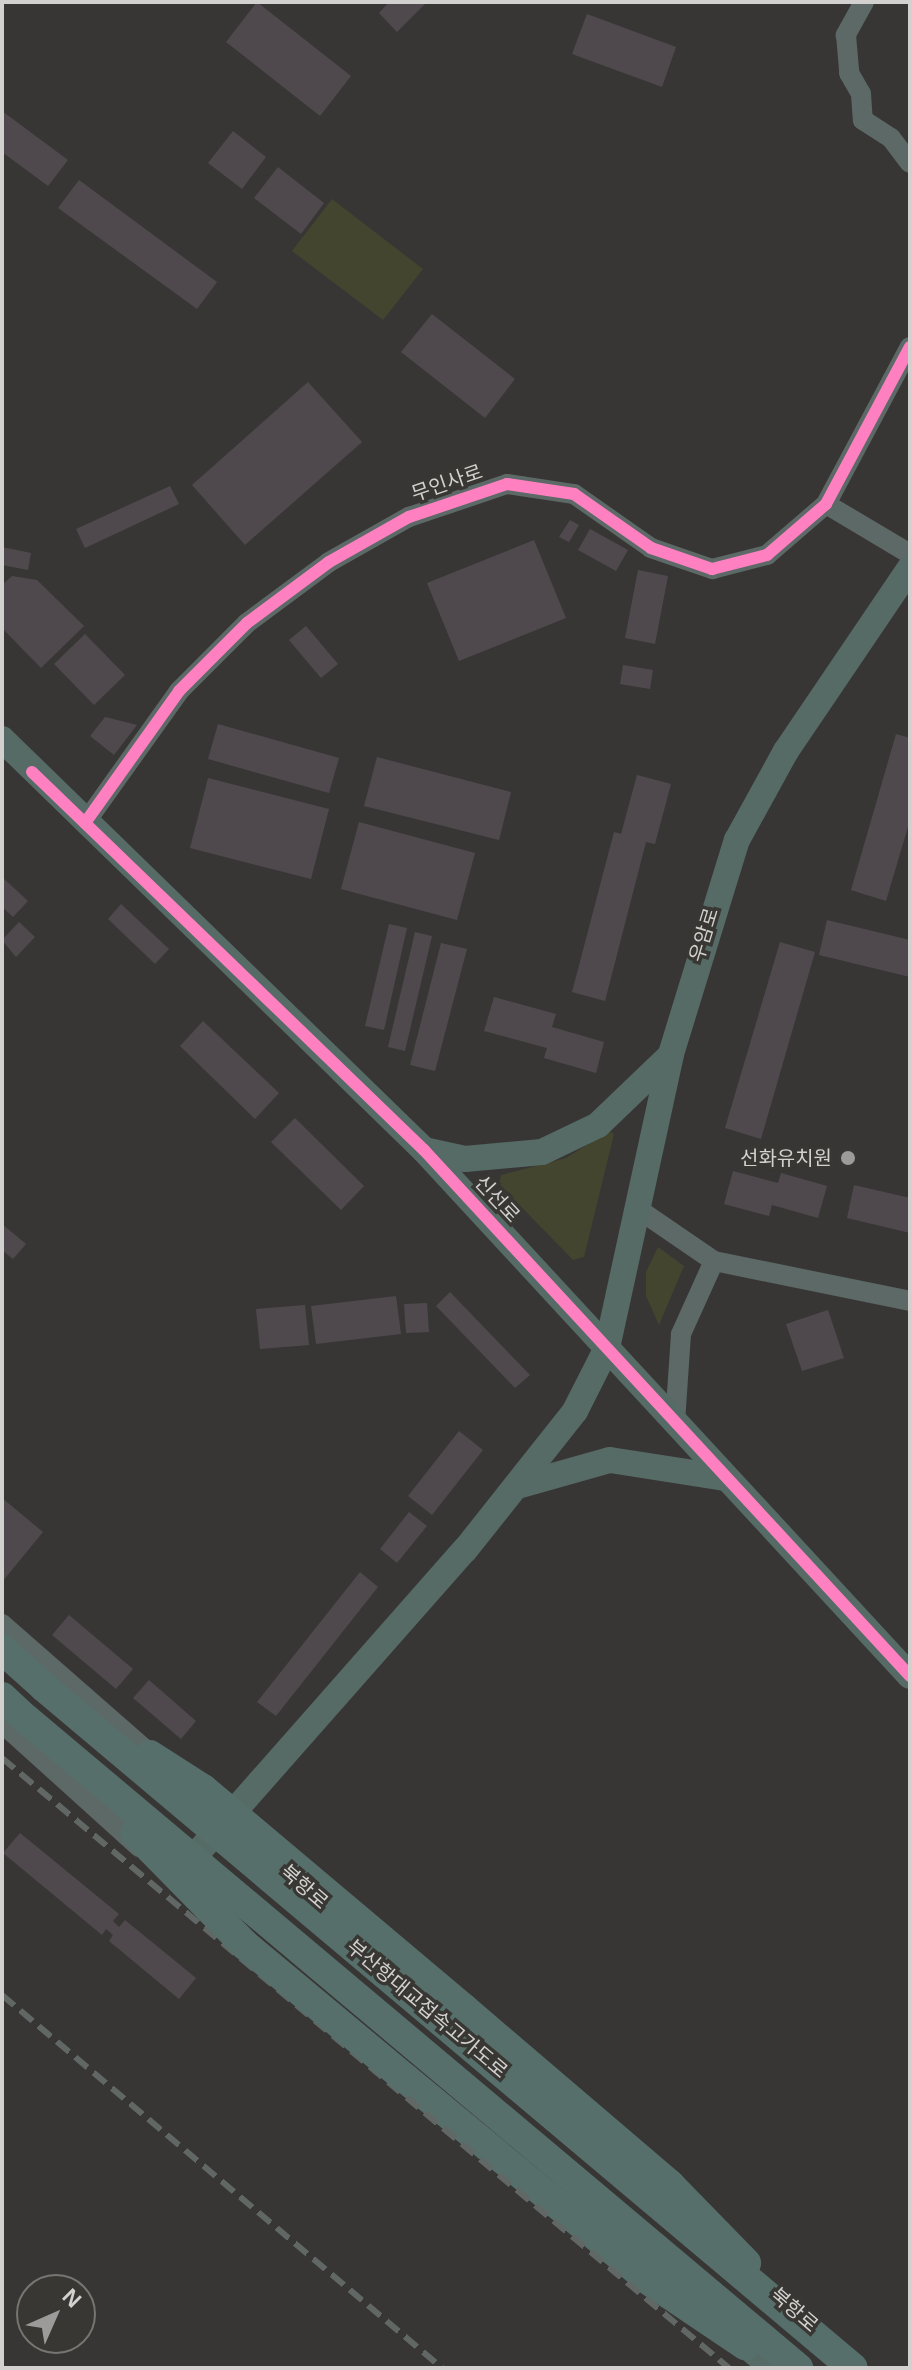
<!DOCTYPE html>
<meta charset="utf-8">
<style>
body{margin:0}
#map{position:relative;width:912px;height:2370px;overflow:hidden;background:#373635;font-family:Helvetica,"Noto Sans KR",sans-serif}
div>[style]{position:absolute}
[style*='--x']{left:calc(var(--x)*1px);top:calc(var(--y)*1px);width:calc(var(--w)*1px);rotate:calc(var(--a)*1deg)}
.green>*{inset:0;background:#43452e}
.building>*{inset:0;background:#4f494e}
.minor>*{height:20px;margin:-10px;padding:0 10px;transform-origin:10px;border-radius:10px;background:#5d6966}
.major>*{height:26px;margin:-13px;padding:0 13px;transform-origin:13px;border-radius:13px;background:#566b66}
.highway>*{height:30px;margin:-15px;padding:0 15px;transform-origin:15px;border-radius:15px;background:#576f6b}
.rail>*{height:6px;margin-top:-3px;transform-origin:0;background:repeating-linear-gradient(90deg,#606765 0 16px,transparent 0 24px)}
.highway-bridge>*{height:30px;margin:-15px;padding:0 15px;transform-origin:15px;border-radius:15px;background:#576f6b}
.cycleway>*{height:12px;margin:-6px;padding:0 6px;transform-origin:6px;border-radius:6px;background:#ff80c0}
.dots>*{width:22px;height:22px;translate:-50% -50%;box-sizing:border-box;border:4px solid #383734;border-radius:50%}
span{translate:-50% -50%;white-space:nowrap;text-align:center;line-height:1.15;-webkit-text-stroke:7px #383734;paint-order:stroke}
.street-label{font-size:20px;color:#d2d1cf}
.poi-label{font-size:20px;color:#d2d1cf}
.right{translate:-100% -50%;text-align:right}
.frame{position:absolute;inset:0;border:4px solid #d2d1cf;pointer-events:none}
.north{position:absolute;left:16px;top:2274px;width:80px;height:80px;box-sizing:border-box;background:#383734;border:2px solid #767572;border-radius:50%;rotate:45deg;font-size:22px;font-weight:700;line-height:32px;text-align:center;color:#d2d1cf}
.north::after{content:'';display:block;margin:auto;width:28px;height:36px;background:#9c9b99;clip-path:polygon(50% 0,100% 100%,50% 72%,0 100%)}
</style>
<div id="map">
<div class="green">
<div style="clip-path:polygon(332px 199px,423px 269px,383px 320px,292px 251px)"></div>
<div style="clip-path:polygon(609px 1131px,614px 1134px,584px 1257px,573px 1260px,499px 1184px,501px 1175px,566px 1158px)"></div>
<div style="clip-path:polygon(658px 1247px,684px 1266px,659px 1325px,646px 1296px,646px 1272px)"></div>
</div>
<div class="building">
<div style="clip-path:polygon(257px 2px,351px 76px,320px 116px,226px 42px)"></div>
<div style="clip-path:polygon(389px 2px,427px 2px,397px 32px,379px 13px)"></div>
<div style="clip-path:polygon(587px 14px,676px 47px,662px 87px,572px 54px)"></div>
<div style="clip-path:polygon(2px 111px,68px 160px,48px 186px,2px 152px)"></div>
<div style="clip-path:polygon(233px 131px,266px 157px,242px 189px,208px 163px)"></div>
<div style="clip-path:polygon(278px 167px,324px 203px,301px 234px,254px 198px)"></div>
<div style="clip-path:polygon(79px 180px,217px 282px,197px 309px,58px 208px)"></div>
<div style="clip-path:polygon(432px 314px,515px 379px,485px 418px,401px 352px)"></div>
<div style="clip-path:polygon(308px 382px,362px 442px,245px 545px,192px 485px)"></div>
<div style="clip-path:polygon(170px 486px,179px 504px,85px 548px,76px 529px)"></div>
<div style="clip-path:polygon(570px 520px,579px 525px,569px 542px,559px 537px)"></div>
<div style="clip-path:polygon(590px 529px,628px 550px,616px 571px,578px 550px)"></div>
<div style="clip-path:polygon(534px 540px,566px 618px,459px 661px,427px 583px)"></div>
<div style="clip-path:polygon(2px 547px,31px 553px,28px 570px,2px 565px)"></div>
<div style="clip-path:polygon(638px 570px,668px 576px,655px 644px,625px 638px)"></div>
<div style="clip-path:polygon(12px 576px,37px 580px,84px 626px,41px 668px,2px 628px,2px 585px)"></div>
<div style="clip-path:polygon(306px 626px,338px 664px,321px 678px,289px 640px)"></div>
<div style="clip-path:polygon(85px 634px,125px 675px,94px 705px,54px 664px)"></div>
<div style="clip-path:polygon(623px 665px,653px 670px,650px 689px,620px 684px)"></div>
<div style="clip-path:polygon(105px 717px,137px 725px,114px 755px,90px 736px)"></div>
<div style="clip-path:polygon(218px 724px,339px 758px,329px 793px,208px 759px)"></div>
<div style="clip-path:polygon(896px 734px,910px 738px,910px 820px,886px 901px,851px 890px)"></div>
<div style="clip-path:polygon(377px 757px,511px 792px,499px 840px,364px 806px)"></div>
<div style="clip-path:polygon(637px 775px,671px 784px,655px 844px,646px 842px,605px 1001px,572px 992px,614px 832px,621px 834px)"></div>
<div style="clip-path:polygon(208px 778px,329px 809px,311px 879px,190px 848px)"></div>
<div style="clip-path:polygon(359px 822px,475px 853px,457px 920px,341px 889px)"></div>
<div style="clip-path:polygon(2px 877px,28px 901px,13px 917px,2px 907px)"></div>
<div style="clip-path:polygon(121px 904px,169px 949px,155px 964px,108px 919px)"></div>
<div style="clip-path:polygon(827px 920px,910px 940px,910px 977px,819px 955px)"></div>
<div style="clip-path:polygon(19px 922px,35px 937px,16px 957px,2px 940px)"></div>
<div style="clip-path:polygon(389px 924px,407px 928px,384px 1030px,365px 1026px)"></div>
<div style="clip-path:polygon(415px 932px,432px 936px,405px 1051px,388px 1047px)"></div>
<div style="clip-path:polygon(780px 942px,815px 952px,761px 1139px,725px 1128px)"></div>
<div style="clip-path:polygon(441px 943px,467px 949px,435px 1071px,410px 1065px)"></div>
<div style="clip-path:polygon(494px 997px,556px 1014px,552px 1027px,604px 1042px,596px 1073px,544px 1058px,547px 1048px,484px 1031px)"></div>
<div style="clip-path:polygon(203px 1021px,279px 1093px,255px 1119px,180px 1046px)"></div>
<div style="clip-path:polygon(295px 1118px,364px 1186px,341px 1210px,271px 1142px)"></div>
<div style="clip-path:polygon(733px 1171px,778px 1183px,781px 1173px,827px 1186px,818px 1218px,772px 1205px,769px 1216px,724px 1204px)"></div>
<div style="clip-path:polygon(854px 1185px,910px 1198px,910px 1233px,847px 1218px)"></div>
<div style="clip-path:polygon(2px 1224px,26px 1244px,13px 1259px,2px 1250px)"></div>
<div style="clip-path:polygon(450px 1292px,530px 1375px,515px 1388px,436px 1306px)"></div>
<div style="clip-path:polygon(396px 1296px,401px 1334px,316px 1344px,311px 1306px)"></div>
<div style="clip-path:polygon(427px 1303px,429px 1332px,406px 1333px,404px 1304px)"></div>
<div style="clip-path:polygon(305px 1305px,309px 1345px,260px 1349px,256px 1309px)"></div>
<div style="clip-path:polygon(828px 1310px,844px 1358px,802px 1371px,786px 1324px)"></div>
<div style="clip-path:polygon(459px 1431px,483px 1450px,432px 1515px,408px 1496px)"></div>
<div style="clip-path:polygon(2px 1498px,43px 1532px,2px 1582px)"></div>
<div style="clip-path:polygon(409px 1512px,427px 1526px,397px 1563px,380px 1549px)"></div>
<div style="clip-path:polygon(360px 1572px,378px 1587px,276px 1716px,257px 1702px)"></div>
<div style="clip-path:polygon(69px 1615px,133px 1669px,116px 1689px,52px 1635px)"></div>
<div style="clip-path:polygon(149px 1680px,196px 1721px,181px 1739px,133px 1698px)"></div>
<div style="clip-path:polygon(20px 1833px,119px 1914px,113px 1921px,119px 1927px,125px 1920px,196px 1978px,179px 1999px,109px 1941px,113px 1935px,106px 1929px,102px 1935px,3px 1853px)"></div>
</div>
<div class="minor">
<div style="--x:864;--y:2;--w:38;--a:119"></div>
<div style="--x:846;--y:35;--w:38;--a:85"></div>
<div style="--x:849;--y:73;--w:24;--a:60"></div>
<div style="--x:861;--y:94;--w:26;--a:86"></div>
<div style="--x:863;--y:120;--w:33;--a:33"></div>
<div style="--x:891;--y:138;--w:31;--a:53"></div>
<div style="--x:826;--y:504;--w:98;--a:30.8"></div>
<div style="--x:85;--y:823;--w:162;--a:-54.5"></div>
<div style="--x:179;--y:691;--w:96;--a:-45"></div>
<div style="--x:247;--y:623;--w:102;--a:-36.6"></div>
<div style="--x:329;--y:562;--w:92;--a:-29.4"></div>
<div style="--x:409;--y:517;--w:103;--a:-18.6"></div>
<div style="--x:507;--y:484;--w:68;--a:8.5"></div>
<div style="--x:574;--y:494;--w:94;--a:35"></div>
<div style="--x:651;--y:548;--w:65;--a:19"></div>
<div style="--x:712;--y:569;--w:57;--a:-14.3"></div>
<div style="--x:767;--y:555;--w:78;--a:-40.8"></div>
<div style="--x:826;--y:504;--w:178;--a:-61.9"></div>
<div style="--x:638;--y:1209;--w:92;--a:34.4"></div>
<div style="--x:714;--y:1261;--w:200;--a:11.5"></div>
<div style="--x:675;--y:1422;--w:88;--a:-86.1"></div>
<div style="--x:681;--y:1334;--w:80;--a:-65.7"></div>
<div style="--x:2;--y:1624;--w:211;--a:41.2"></div>
<div style="--x:2;--y:1723;--w:185;--a:42.1"></div>
</div>
<div class="major">
<div style="--x:2;--y:739;--w:589;--a:44.24"></div>
<div style="--x:424;--y:1150;--w:716;--a:47.26"></div>
<div style="--x:424;--y:1150;--w:42;--a:12.4"></div>
<div style="--x:465;--y:1159;--w:77;--a:-5.2"></div>
<div style="--x:542;--y:1152;--w:62;--a:-25.7"></div>
<div style="--x:598;--y:1125;--w:98;--a:-43.8"></div>
<div style="--x:521;--y:1485;--w:92;--a:-15.7"></div>
<div style="--x:610;--y:1460;--w:116;--a:8.9"></div>
<div style="--x:178;--y:1875;--w:434;--a:-48.6"></div>
<div style="--x:465;--y:1550;--w:177;--a:-51.6"></div>
<div style="--x:575;--y:1411;--w:71;--a:-63.1"></div>
<div style="--x:607;--y:1348;--w:301;--a:-77.7"></div>
<div style="--x:671;--y:1054;--w:224;--a:-72.9"></div>
<div style="--x:737;--y:840;--w:102;--a:-61.2"></div>
<div style="--x:786;--y:751;--w:221;--a:-55.9"></div>
<div style="--x:745;--y:2345;--w:36;--a:39"></div>
</div>
<div class="highway">
<div style="--x:2;--y:1649;--w:57;--a:42.1"></div>
<div style="--x:2;--y:1697;--w:33;--a:43"></div>
<div style="--x:463;--y:2008;--w:272;--a:40.5"></div>
<div style="--x:670;--y:2185;--w:109;--a:45.7"></div>
<div style="--x:406;--y:2079;--w:317;--a:39.6"></div>
<div style="--x:650;--y:2281;--w:115;--a:34"></div>
</div>
<div class="rail">
<div style="--x:2;--y:1758;--w:949;--a:40"></div>
<div style="--x:2;--y:1995;--w:577;--a:40.29"></div>
</div>
<div class="highway-bridge">
<div style="--x:44;--y:1687;--w:1057;--a:40.09"></div>
<div style="--x:26;--y:1719;--w:1009;--a:40.05"></div>
<div style="--x:150;--y:1755;--w:63;--a:32.7"></div>
<div style="--x:203;--y:1789;--w:340;--a:40.1"></div>
<div style="--x:135;--y:1833;--w:157;--a:45.5"></div>
<div style="--x:245;--y:1945;--w:209;--a:39.8"></div>
</div>
<div class="cycleway">
<div style="--x:32;--y:772;--w:545;--a:43.96"></div>
<div style="--x:424;--y:1150;--w:716;--a:47.26"></div>
<div style="--x:85;--y:823;--w:162;--a:-54.5"></div>
<div style="--x:179;--y:691;--w:96;--a:-45"></div>
<div style="--x:247;--y:623;--w:102;--a:-36.6"></div>
<div style="--x:329;--y:562;--w:92;--a:-29.4"></div>
<div style="--x:409;--y:517;--w:103;--a:-18.6"></div>
<div style="--x:507;--y:484;--w:68;--a:8.5"></div>
<div style="--x:574;--y:494;--w:94;--a:35"></div>
<div style="--x:651;--y:548;--w:65;--a:19"></div>
<div style="--x:712;--y:569;--w:57;--a:-14.3"></div>
<div style="--x:767;--y:555;--w:78;--a:-40.8"></div>
<div style="--x:826;--y:504;--w:178;--a:-61.9"></div>
</div>
<div class="dots">
<div style="left:848px;top:1158px;background:#9c9b99"></div>
</div>
<div class="street-label">
<span style="left:447px;top:483px;rotate:-19deg">무인사로</span>
<span style="left:704px;top:935px;rotate:-73deg">우암로</span>
<span style="left:497px;top:1199px;rotate:47deg">신선로</span>
<span style="left:304px;top:1887px;rotate:41deg">북항로</span>
<span style="left:427px;top:2009px;rotate:40deg">부산항대교접속고가도로</span>
<span style="left:794px;top:2310px;rotate:41deg">북항로</span>
</div>
<div class="poi-label">
<span class="right" style="left:832px;top:1158px">선화유치원</span>
</div>
<div class="frame"></div>
<div class="north">N</div>
</div>
